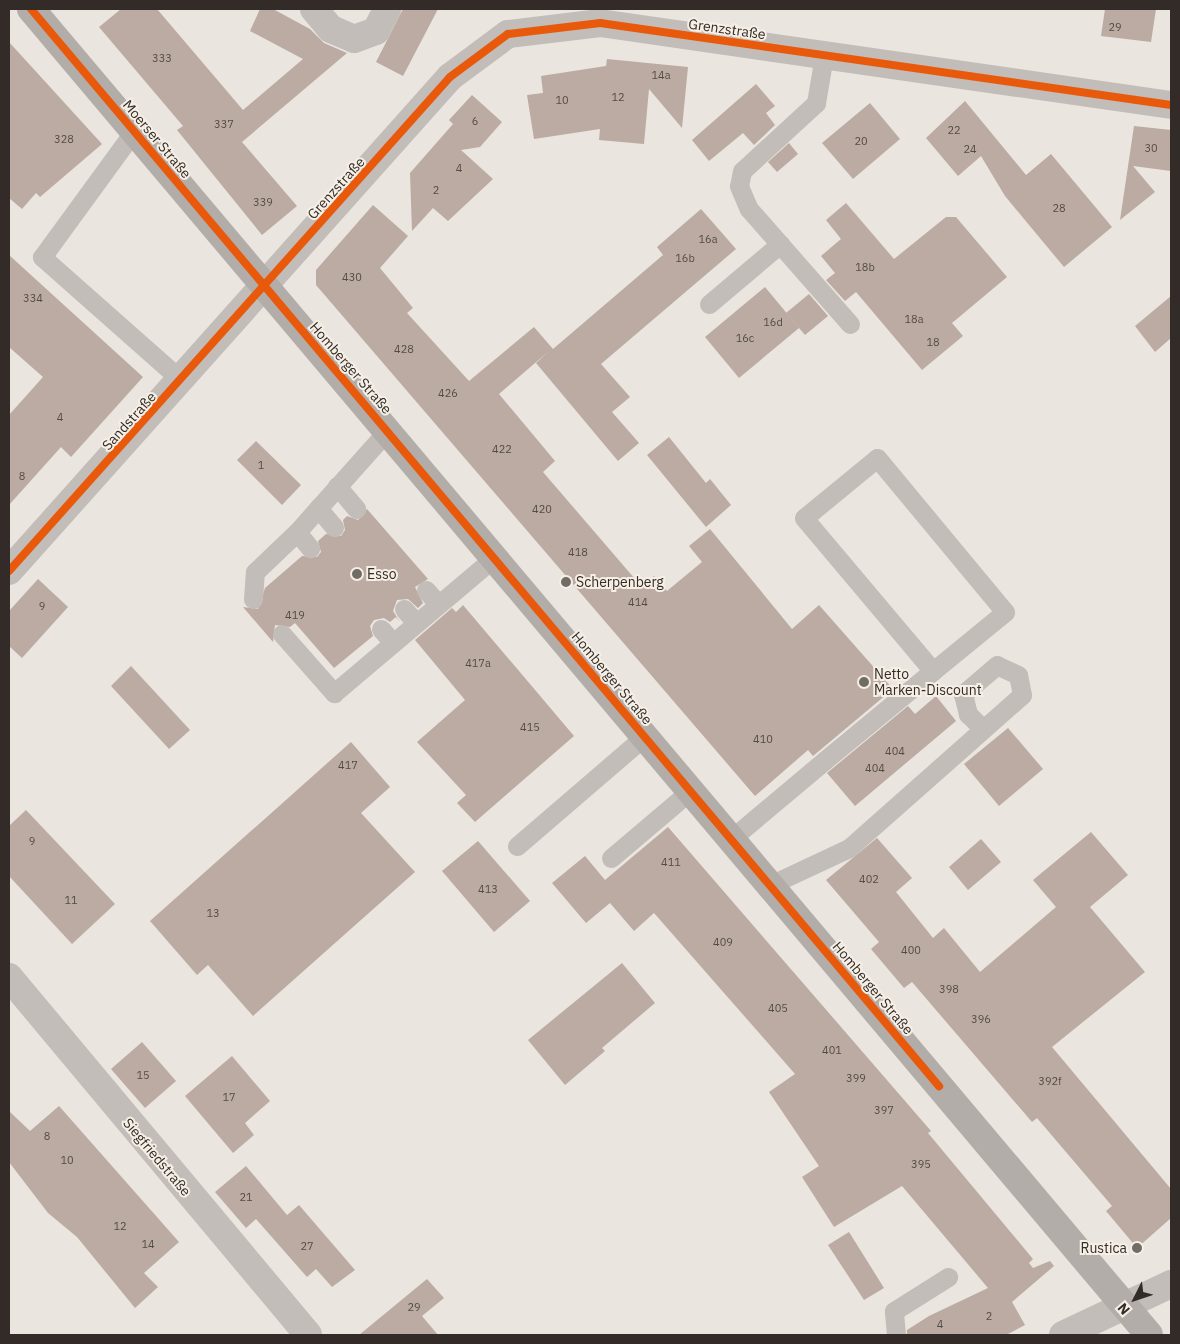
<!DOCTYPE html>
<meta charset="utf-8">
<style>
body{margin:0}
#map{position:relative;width:1180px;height:1344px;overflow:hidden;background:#eae5df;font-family:"IBM Plex Sans",sans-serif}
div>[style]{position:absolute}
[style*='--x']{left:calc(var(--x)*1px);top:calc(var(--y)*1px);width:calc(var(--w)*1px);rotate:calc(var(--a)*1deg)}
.building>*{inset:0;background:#bbaba3}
.service>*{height:19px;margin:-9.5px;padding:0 9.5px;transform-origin:9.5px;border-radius:9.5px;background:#c2bdb8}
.minor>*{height:28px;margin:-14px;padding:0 14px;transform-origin:14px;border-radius:14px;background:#c2bdb8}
.secondary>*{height:28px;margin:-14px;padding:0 14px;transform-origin:14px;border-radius:14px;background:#b3ada9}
.cycleway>*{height:8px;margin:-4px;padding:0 4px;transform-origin:4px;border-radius:4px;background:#e8590c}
.dots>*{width:14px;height:14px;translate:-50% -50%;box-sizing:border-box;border:2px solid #f6efe6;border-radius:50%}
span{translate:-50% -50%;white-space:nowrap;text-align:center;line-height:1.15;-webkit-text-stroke:4px #f6efe6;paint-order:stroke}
.number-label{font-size:11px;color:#544b46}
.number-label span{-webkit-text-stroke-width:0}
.street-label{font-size:14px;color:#322b27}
.poi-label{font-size:14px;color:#322b27}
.left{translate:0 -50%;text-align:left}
.right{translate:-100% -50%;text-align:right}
.frame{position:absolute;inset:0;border:10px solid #322b27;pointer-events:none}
.north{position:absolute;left:1110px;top:1274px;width:50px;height:50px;-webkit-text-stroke:4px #f6efe6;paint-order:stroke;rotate:229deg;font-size:14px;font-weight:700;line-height:20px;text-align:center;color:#322b27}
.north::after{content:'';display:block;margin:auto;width:18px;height:22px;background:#322b27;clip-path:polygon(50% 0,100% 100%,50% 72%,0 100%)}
</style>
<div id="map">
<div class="building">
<div style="clip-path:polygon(121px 9px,157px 9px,243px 110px,303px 59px,250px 31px,260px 9px,273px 9px,310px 29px,324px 43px,347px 53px,242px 142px,297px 206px,262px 235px,177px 130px,183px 126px,99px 27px)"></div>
<div style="clip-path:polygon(403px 9px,438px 9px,403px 76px,376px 62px)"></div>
<div style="clip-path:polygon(1105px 9px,1156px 9px,1151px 42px,1101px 36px)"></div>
<div style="clip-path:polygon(9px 42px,102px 144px,40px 197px,36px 193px,22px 209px,9px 198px)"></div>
<div style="clip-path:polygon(607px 59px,688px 67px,682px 128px,649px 89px,644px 144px,599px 140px,600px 129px,534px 139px,527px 95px,543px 93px,541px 76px,606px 66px)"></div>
<div style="clip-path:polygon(756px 84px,775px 106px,766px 113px,775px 125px,754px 145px,743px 133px,709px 161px,692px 140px)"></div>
<div style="clip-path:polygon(472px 95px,502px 122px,480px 147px,461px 150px,493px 179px,448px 221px,433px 208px,412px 231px,410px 173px,453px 124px,449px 120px)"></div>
<div style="clip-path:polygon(965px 101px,1026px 175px,1051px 154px,1112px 227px,1064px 267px,1005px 196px,981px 156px,958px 176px,926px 138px)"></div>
<div style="clip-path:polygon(870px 103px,900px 139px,853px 179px,822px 143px)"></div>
<div style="clip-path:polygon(1134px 126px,1171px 130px,1171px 171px,1133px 166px,1155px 192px,1120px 220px)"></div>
<div style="clip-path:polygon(789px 143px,798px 154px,777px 172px,768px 162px)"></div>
<div style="clip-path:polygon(846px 203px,894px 259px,946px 217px,956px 217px,1007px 277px,952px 323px,963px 336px,922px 370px,856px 292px,845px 301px,826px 280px,835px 273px,821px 256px,841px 239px,826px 220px)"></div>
<div style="clip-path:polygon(373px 205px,408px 236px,380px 268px,413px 308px,407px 313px,469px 381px,534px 327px,553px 349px,663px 255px,657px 247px,701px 209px,736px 249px,601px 364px,630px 397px,612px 412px,639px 443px,618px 461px,536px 363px,549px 351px,499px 394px,555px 461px,543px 472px,641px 586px,654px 576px,667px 591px,702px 562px,689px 546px,710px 529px,792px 629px,819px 605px,893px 689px,813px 756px,808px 750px,755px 796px,316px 285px,316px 270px)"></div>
<div style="clip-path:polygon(9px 255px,143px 377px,71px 457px,61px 447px,9px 505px,9px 415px,43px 377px,9px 347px)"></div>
<div style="clip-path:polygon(765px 287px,799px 328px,739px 378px,705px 337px)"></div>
<div style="clip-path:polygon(809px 294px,828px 316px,805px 335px,786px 313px)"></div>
<div style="clip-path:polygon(1171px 296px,1171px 338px,1155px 352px,1135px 326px)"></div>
<div style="clip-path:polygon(669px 437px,706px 483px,710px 479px,731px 505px,706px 527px,647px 455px)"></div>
<div style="clip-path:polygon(256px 441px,301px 485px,282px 505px,237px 460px)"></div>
<div style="clip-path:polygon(367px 509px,428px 579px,415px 587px,423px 603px,418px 608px,408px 599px,397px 600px,393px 611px,400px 622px,396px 617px,390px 622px,384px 618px,374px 620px,370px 626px,373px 636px,334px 668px,295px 623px,290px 627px,275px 625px,273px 642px,243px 607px,258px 609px,265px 588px,302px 556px,317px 557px,321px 552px,318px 541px,326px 534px,341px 536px,345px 530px,343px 520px,347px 516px,358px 520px)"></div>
<div style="clip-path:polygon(38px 579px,68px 607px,22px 658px,9px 646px,9px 611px)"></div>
<div style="clip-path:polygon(463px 605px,574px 736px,475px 822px,457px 803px,466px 795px,417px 742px,465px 700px,415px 640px,452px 608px,456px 612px)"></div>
<div style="clip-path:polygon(131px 666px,190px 730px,169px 749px,111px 686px)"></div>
<div style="clip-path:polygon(936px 696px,956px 721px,855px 806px,827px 773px,908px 706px,915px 714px)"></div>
<div style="clip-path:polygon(1008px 728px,1043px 769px,999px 806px,964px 764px)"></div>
<div style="clip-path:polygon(351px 742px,390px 787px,361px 813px,415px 872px,253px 1016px,208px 965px,197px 975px,150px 921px)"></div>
<div style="clip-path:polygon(26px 810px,115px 904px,72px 944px,9px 876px,9px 826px)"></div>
<div style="clip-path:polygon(668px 827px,931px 1131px,928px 1133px,1033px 1259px,1029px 1263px,1033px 1268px,1050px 1261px,1054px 1266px,1012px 1302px,1025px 1325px,1006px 1335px,907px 1335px,907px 1330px,929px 1316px,988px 1288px,902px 1186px,834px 1227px,802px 1177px,819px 1166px,769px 1092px,795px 1074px,654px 913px,634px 931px,610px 903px,586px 923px,552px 883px,585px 856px,605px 880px)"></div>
<div style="clip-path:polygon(1091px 832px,1128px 875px,1090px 907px,1145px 972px,1052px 1047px,1171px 1189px,1171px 1218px,1137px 1248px,1106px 1211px,1112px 1206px,1037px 1118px,1032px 1122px,912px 982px,904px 988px,871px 949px,879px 942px,826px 880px,877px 838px,912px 878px,896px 892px,933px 938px,944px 928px,980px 972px,1056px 907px,1033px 880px)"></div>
<div style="clip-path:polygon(981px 839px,1001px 862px,968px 890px,949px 867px)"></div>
<div style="clip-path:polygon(478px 841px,530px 901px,494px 932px,442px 871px)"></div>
<div style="clip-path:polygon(622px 963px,655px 1003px,602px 1048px,605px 1051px,565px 1085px,528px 1040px)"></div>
<div style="clip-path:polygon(142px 1042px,176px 1081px,145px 1108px,111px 1069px)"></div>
<div style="clip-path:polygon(232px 1056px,270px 1101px,245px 1123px,254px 1135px,233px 1153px,185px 1096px)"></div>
<div style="clip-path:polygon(59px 1106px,179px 1242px,144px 1273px,158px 1287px,135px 1308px,77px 1237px,48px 1213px,9px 1162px,9px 1111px,30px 1131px)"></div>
<div style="clip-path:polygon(246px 1166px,287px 1215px,299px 1205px,355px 1270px,332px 1287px,316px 1269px,307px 1277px,256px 1219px,246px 1228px,215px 1192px)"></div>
<div style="clip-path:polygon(849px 1232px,884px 1288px,864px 1300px,828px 1245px)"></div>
<div style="clip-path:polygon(427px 1279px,444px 1298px,422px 1316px,438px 1335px,359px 1335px)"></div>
</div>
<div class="service">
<div style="--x:824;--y:56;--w:48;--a:99.7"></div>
<div style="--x:816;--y:103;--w:100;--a:137.4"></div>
<div style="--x:742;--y:171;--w:15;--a:101"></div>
<div style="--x:739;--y:186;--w:25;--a:67"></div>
<div style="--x:749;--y:209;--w:153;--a:48.7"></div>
<div style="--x:134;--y:131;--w:156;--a:126.1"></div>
<div style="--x:42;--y:257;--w:187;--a:41.5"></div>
<div style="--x:709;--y:304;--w:93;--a:-40.2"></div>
<div style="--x:337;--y:486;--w:30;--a:50"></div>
<div style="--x:318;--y:508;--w:25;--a:50"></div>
<div style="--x:297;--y:532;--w:21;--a:51"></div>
<div style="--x:426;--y:590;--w:18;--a:49"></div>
<div style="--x:253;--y:599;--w:27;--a:-86"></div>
<div style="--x:255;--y:572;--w:58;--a:-43.6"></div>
<div style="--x:297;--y:532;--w:137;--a:-48.3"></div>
<div style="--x:404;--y:609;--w:18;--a:49"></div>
<div style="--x:381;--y:629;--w:18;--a:49"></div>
<div style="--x:282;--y:634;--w:79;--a:48.6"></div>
<div style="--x:334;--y:693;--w:209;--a:-40.2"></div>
<div style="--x:731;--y:839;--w:123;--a:-40"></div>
<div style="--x:825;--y:760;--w:140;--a:-39.5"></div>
<div style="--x:933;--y:671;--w:93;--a:-39.3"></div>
<div style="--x:1005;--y:612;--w:200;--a:-129.7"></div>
<div style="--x:877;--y:458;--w:94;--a:140.6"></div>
<div style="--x:804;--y:518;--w:200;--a:49.9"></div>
<div style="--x:517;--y:846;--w:169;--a:-40.7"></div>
<div style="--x:611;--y:858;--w:104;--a:-40.3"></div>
<div style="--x:770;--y:885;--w:87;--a:-25.1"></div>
<div style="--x:849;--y:848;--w:231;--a:-41.5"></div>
<div style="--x:1022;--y:695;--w:20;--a:-101"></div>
<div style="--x:1018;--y:675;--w:23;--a:-155"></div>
<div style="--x:997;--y:665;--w:45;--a:139.5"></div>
<div style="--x:963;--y:694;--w:21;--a:76"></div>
<div style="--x:968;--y:714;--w:21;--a:45"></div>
<div style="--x:896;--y:1335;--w:24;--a:-95"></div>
<div style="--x:894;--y:1311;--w:64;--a:-32.2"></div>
</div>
<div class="minor">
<div style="--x:314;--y:9;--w:26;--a:50"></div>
<div style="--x:331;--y:29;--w:25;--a:23"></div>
<div style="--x:354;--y:39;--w:23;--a:-20"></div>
<div style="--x:376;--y:31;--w:25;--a:-63"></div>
<div style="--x:9;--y:571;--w:662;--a:-48.24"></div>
<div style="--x:450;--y:77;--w:72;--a:-36.6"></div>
<div style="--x:508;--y:34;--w:93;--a:-6.8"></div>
<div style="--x:600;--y:23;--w:577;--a:8.17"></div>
<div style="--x:9;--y:977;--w:466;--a:50.1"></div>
<div style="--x:1063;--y:1335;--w:119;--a:-25.3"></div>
</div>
<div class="secondary">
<div style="--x:31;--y:9;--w:1734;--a:49.86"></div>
</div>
<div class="cycleway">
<div style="--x:31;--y:9;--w:1409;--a:49.87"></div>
<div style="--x:9;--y:571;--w:662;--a:-48.24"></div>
<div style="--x:450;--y:77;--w:72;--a:-36.6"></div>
<div style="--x:508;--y:34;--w:93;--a:-6.8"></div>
<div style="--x:600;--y:23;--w:577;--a:8.17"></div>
</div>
<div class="dots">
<div style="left:357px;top:574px;background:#726c67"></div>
<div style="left:566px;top:582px;background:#726c67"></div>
<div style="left:864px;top:682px;background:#726c67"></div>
<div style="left:1137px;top:1248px;background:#726c67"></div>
</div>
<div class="number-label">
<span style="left:1115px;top:27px">29</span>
<span style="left:162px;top:58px">333</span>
<span style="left:661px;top:75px">14a</span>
<span style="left:618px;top:97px">12</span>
<span style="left:562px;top:100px">10</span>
<span style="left:475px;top:121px">6</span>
<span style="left:224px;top:124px">337</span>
<span style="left:954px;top:130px">22</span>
<span style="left:64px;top:139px">328</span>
<span style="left:861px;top:141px">20</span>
<span style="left:1151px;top:148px">30</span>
<span style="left:970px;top:149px">24</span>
<span style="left:459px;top:168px">4</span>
<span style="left:436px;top:190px">2</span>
<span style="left:263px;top:202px">339</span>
<span style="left:1059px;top:208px">28</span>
<span style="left:708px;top:239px">16a</span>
<span style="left:685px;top:258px">16b</span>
<span style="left:865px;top:267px">18b</span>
<span style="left:352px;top:277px">430</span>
<span style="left:33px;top:298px">334</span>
<span style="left:914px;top:319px">18a</span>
<span style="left:773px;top:322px">16d</span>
<span style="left:745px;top:338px">16c</span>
<span style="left:933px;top:342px">18</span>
<span style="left:404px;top:349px">428</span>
<span style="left:448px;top:393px">426</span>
<span style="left:60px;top:417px">4</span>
<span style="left:502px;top:449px">422</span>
<span style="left:261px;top:465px">1</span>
<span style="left:22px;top:476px">8</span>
<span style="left:542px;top:509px">420</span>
<span style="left:578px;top:552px">418</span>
<span style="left:638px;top:602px">414</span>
<span style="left:42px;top:606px">9</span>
<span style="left:295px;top:615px">419</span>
<span style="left:478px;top:663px">417a</span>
<span style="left:530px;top:727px">415</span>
<span style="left:763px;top:739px">410</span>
<span style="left:895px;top:751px">404</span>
<span style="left:348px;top:765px">417</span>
<span style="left:875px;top:768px">404</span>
<span style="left:32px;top:841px">9</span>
<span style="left:671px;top:862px">411</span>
<span style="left:869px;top:879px">402</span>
<span style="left:488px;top:889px">413</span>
<span style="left:71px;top:900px">11</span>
<span style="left:213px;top:913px">13</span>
<span style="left:723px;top:942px">409</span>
<span style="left:911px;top:950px">400</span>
<span style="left:949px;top:989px">398</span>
<span style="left:778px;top:1008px">405</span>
<span style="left:981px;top:1019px">396</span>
<span style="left:832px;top:1050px">401</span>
<span style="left:143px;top:1075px">15</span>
<span style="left:856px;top:1078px">399</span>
<span style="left:1050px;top:1081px">392f</span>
<span style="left:229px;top:1097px">17</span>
<span style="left:884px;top:1110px">397</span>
<span style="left:47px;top:1136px">8</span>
<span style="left:67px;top:1160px">10</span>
<span style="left:921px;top:1164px">395</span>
<span style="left:246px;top:1197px">21</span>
<span style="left:120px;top:1226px">12</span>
<span style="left:148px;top:1244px">14</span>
<span style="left:307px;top:1246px">27</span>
<span style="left:414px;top:1307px">29</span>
<span style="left:989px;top:1316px">2</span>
<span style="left:940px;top:1324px">4</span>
</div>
<div class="street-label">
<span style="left:727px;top:29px;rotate:8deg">Grenzstraße</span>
<span style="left:157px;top:139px;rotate:50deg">Moerser Straße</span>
<span style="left:336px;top:188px;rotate:-48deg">Grenzstraße</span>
<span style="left:351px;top:368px;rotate:49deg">Homberger Straße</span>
<span style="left:129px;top:421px;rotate:-48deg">Sandstraße</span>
<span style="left:612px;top:678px;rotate:50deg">Homberger Straße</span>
<span style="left:873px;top:988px;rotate:50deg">Homberger Straße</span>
<span style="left:157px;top:1157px;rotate:50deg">Siegfriedstraße</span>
</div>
<div class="poi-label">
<span class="left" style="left:367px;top:574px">Esso</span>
<span class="left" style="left:576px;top:582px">Scherpenberg</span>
<span class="left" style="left:874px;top:682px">Netto<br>Marken-Discount</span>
<span class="right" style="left:1127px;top:1248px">Rustica</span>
</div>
<div class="frame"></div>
<div class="north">N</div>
</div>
